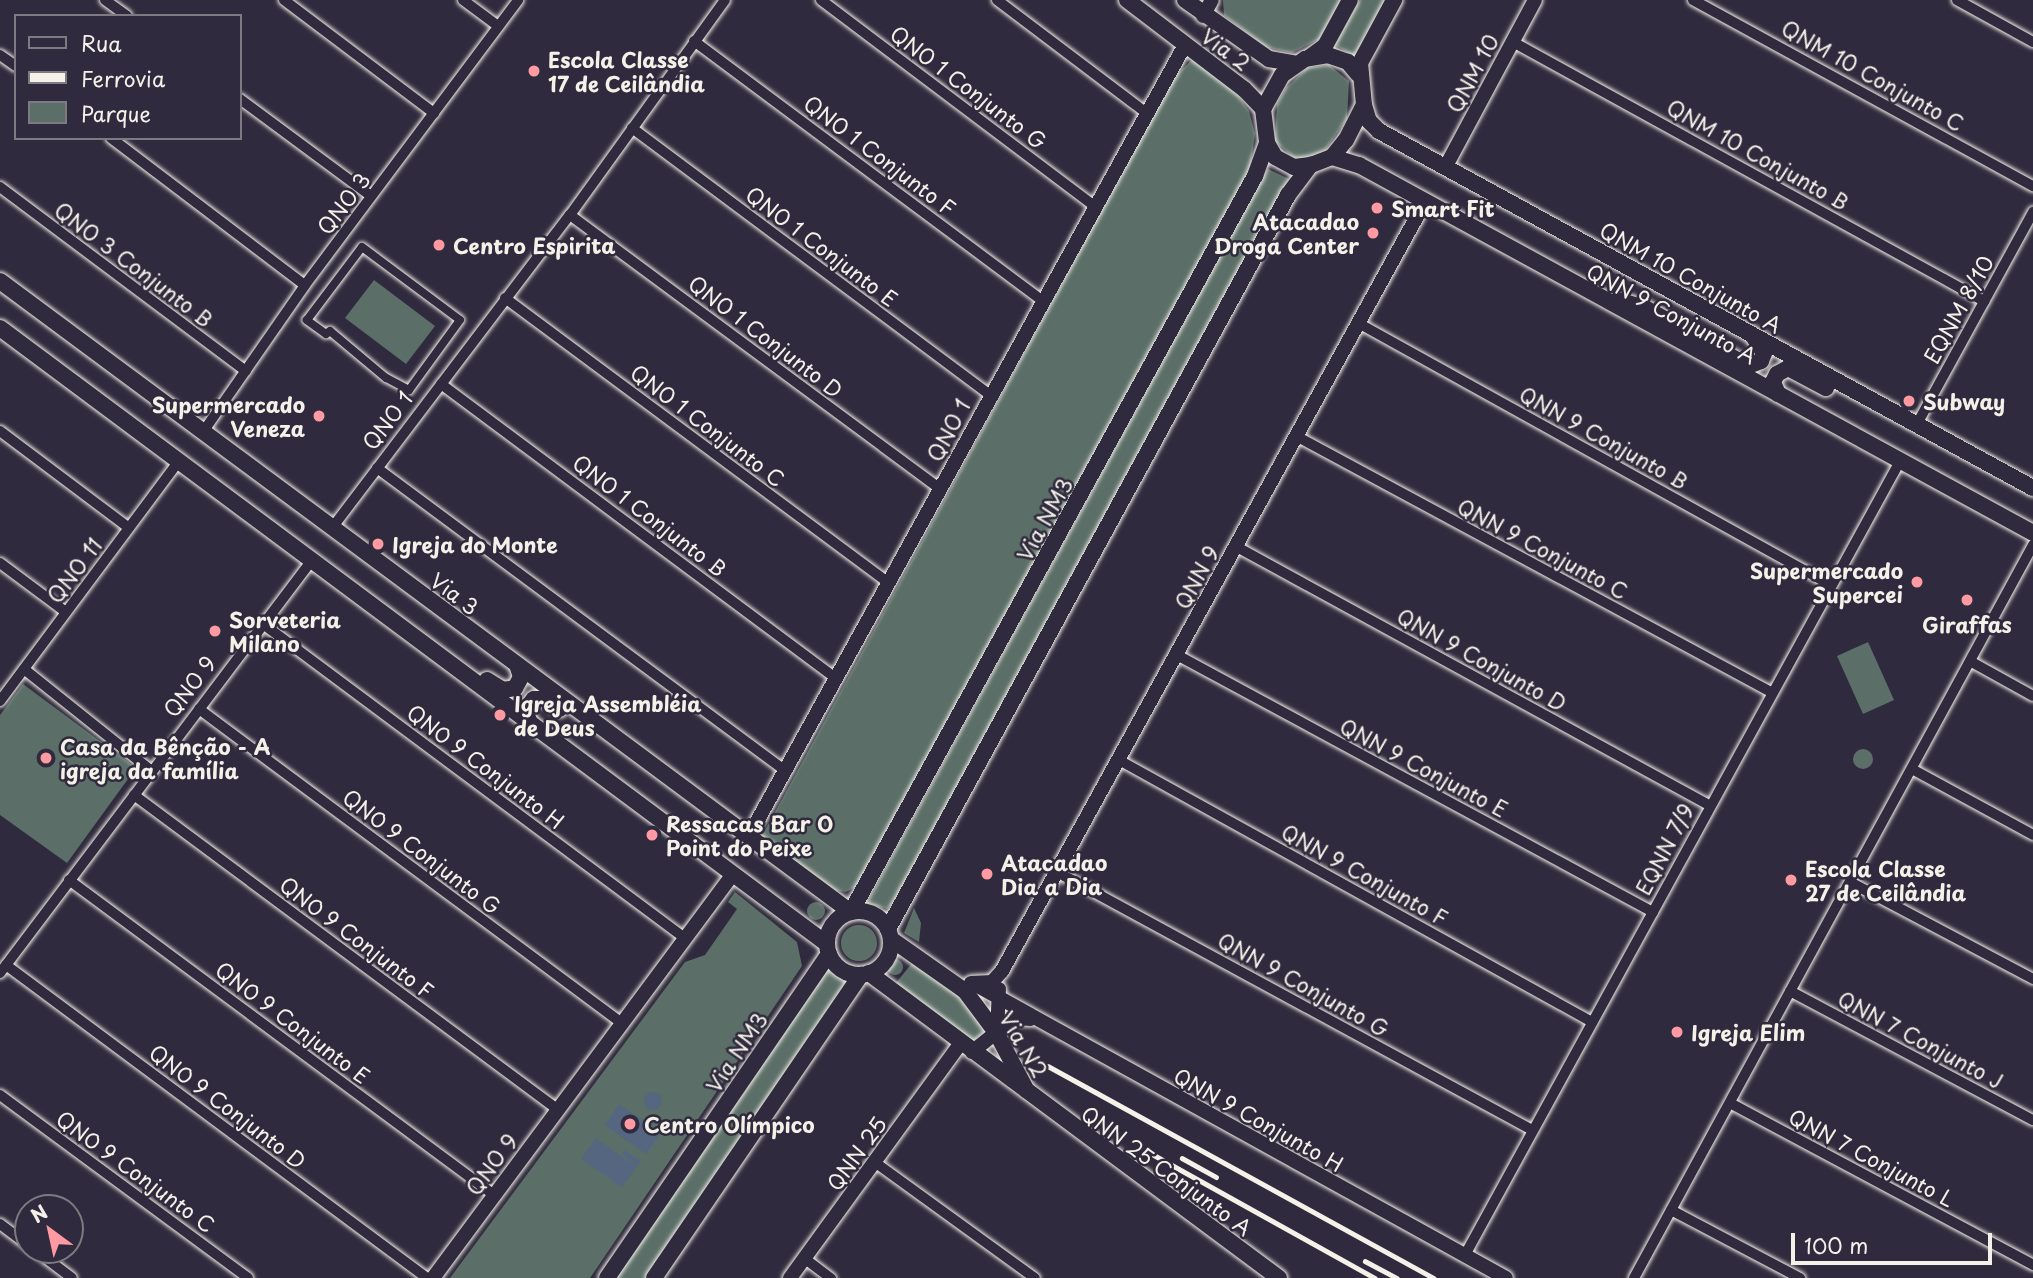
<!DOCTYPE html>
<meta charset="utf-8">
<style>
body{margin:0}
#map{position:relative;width:2033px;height:1278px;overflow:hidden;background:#2f2a3d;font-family:"Playpen Sans",sans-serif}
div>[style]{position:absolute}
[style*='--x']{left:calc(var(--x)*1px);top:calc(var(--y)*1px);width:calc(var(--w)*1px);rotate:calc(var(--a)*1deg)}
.green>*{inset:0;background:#5b6f68}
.round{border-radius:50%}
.water>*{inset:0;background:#546680}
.roads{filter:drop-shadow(0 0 2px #f4f1e8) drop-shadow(0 0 2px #f4f1e8)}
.pedestrian>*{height:8px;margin:-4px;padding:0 4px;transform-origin:4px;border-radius:4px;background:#2f2a3d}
.minor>*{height:10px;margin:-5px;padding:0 5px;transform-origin:5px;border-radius:5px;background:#2f2a3d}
.tertiary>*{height:14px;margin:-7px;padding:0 7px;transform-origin:7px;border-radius:7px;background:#2f2a3d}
.secondary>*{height:16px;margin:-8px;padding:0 8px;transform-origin:8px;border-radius:8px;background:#2f2a3d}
.secondary>.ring{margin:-8px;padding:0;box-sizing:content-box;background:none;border:16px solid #2f2a3d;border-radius:50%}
.rail>*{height:4.5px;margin:-2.25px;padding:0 2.25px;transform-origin:2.25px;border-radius:2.25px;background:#f4f1e8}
.dots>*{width:19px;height:19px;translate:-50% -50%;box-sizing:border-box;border:4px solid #2f2a3d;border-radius:50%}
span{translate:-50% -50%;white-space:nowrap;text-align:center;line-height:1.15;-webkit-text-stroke:5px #2f2a3d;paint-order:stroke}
.street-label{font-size:21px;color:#f4f1e8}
.poi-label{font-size:21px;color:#f4f1e8;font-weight:700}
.left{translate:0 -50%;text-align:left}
.right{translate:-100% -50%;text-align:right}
.legend{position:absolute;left:14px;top:14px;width:228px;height:126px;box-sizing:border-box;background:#2f2a3d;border:2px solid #7e7a81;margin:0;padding:9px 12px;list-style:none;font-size:21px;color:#f4f1e8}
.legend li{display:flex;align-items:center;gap:14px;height:35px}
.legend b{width:35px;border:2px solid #7e7a81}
.north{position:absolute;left:14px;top:1194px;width:70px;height:70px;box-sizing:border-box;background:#2f2a3d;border:2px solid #7e7a81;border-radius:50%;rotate:327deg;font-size:19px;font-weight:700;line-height:28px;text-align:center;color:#f4f1e8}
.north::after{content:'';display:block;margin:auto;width:24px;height:32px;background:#ff9aa2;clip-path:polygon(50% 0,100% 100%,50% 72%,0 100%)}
.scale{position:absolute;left:1791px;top:1233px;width:201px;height:32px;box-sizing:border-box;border:4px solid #f4f1e8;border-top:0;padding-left:9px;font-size:21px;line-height:24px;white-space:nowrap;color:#f4f1e8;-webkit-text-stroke:5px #2f2a3d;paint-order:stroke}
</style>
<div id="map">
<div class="green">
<div style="clip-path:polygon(1223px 0,1342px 0,1321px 38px,1292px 53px,1266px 47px,1224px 15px)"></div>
<div style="clip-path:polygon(1360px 0,1387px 0,1356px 57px,1335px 45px)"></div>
<div style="clip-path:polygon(1195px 57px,1229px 83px,1249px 111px,1255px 134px,1250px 169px,859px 885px,846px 892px,833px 890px,762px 836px,1175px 76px)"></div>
<div style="clip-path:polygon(1329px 65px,1349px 81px,1347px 119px,1325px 150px,1314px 157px,1295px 159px,1275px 141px,1277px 104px,1286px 88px,1307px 68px)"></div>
<div style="clip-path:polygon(1268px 169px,1289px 179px,895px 901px,887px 909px,867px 903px)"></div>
<div style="clip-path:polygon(374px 280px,435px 326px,406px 364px,345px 318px)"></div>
<div style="clip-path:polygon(1868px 642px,1894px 700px,1863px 714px,1837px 656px)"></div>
<div style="clip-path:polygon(23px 684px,136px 768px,67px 863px,0 815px,0 715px)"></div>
<div class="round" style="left:1853px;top:749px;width:20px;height:20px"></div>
<div style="clip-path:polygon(735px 892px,797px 942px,802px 966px,590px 1278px,450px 1278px,685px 962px,705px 955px,737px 909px,728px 902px)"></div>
<div class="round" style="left:807px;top:902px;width:18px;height:18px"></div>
<div style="clip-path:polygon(914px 908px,921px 923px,919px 942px,904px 933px)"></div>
<div class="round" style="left:841px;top:925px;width:36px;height:36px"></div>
<div class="round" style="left:887px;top:959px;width:16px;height:16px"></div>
<div style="clip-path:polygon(913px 962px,944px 979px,987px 1032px,972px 1041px,895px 984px)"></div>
<div style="clip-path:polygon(828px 967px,847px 981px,645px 1278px,614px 1278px)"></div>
</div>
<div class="water">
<div class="round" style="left:644px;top:1092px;width:18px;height:18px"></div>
<div style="clip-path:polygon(619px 1104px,661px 1133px,646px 1154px,605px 1125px)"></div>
<div style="clip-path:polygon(596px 1138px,633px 1165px,622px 1153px,624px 1150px,641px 1161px,622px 1187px,581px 1159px)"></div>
</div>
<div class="roads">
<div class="pedestrian">
<div style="--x:362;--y:247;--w:122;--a:36.7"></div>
<div style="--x:460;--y:320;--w:87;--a:126.1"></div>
<div style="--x:409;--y:390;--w:26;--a:-152"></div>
<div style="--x:386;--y:378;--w:73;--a:-140"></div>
<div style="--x:330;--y:331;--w:5;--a:143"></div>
<div style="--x:326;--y:334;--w:24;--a:-144"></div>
<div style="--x:307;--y:320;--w:91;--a:-53"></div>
</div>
<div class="minor">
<div style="--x:105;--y:0;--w:27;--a:36"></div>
<div style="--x:284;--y:0;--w:188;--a:37"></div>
<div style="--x:463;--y:0;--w:44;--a:36.6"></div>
<div style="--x:821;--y:0;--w:341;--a:37"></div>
<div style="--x:997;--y:0;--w:186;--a:37.1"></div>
<div style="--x:1693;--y:0;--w:388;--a:28.7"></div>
<div style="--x:1957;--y:0;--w:87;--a:28.9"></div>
<div style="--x:694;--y:41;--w:435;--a:36.7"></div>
<div style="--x:1513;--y:42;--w:538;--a:28.81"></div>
<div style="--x:0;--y:55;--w:19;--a:35"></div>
<div style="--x:240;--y:99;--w:163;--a:36.5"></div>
<div style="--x:632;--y:128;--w:447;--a:36.7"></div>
<div style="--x:111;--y:138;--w:243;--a:37.2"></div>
<div style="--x:0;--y:187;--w:307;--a:36.8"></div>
<div style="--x:570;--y:215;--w:460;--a:36.5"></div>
<div style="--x:505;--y:298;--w:478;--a:36.6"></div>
<div style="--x:1360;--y:324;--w:536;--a:29"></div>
<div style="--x:441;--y:384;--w:492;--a:36.7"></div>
<div style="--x:1917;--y:424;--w:242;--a:-61.3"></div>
<div style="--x:0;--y:431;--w:161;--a:36.9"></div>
<div style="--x:203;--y:432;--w:179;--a:-55.2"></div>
<div style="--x:305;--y:285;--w:356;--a:-53.2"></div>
<div style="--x:1298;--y:437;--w:537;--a:28.33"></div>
<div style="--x:377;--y:468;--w:510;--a:36.56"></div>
<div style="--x:332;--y:528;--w:393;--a:-52.8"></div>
<div style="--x:570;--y:215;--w:265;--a:-54.2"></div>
<div style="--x:1237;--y:547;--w:538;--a:28.66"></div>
<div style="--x:0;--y:563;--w:82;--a:36.6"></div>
<div style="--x:263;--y:624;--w:527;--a:36.67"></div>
<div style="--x:1177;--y:655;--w:541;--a:28.37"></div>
<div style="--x:1970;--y:661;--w:72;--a:29.1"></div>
<div style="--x:24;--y:669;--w:164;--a:38.6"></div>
<div style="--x:0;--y:701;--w:299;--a:-53.3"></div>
<div style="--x:199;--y:709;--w:528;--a:36.61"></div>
<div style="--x:1119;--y:760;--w:541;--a:28.98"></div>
<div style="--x:1912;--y:769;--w:138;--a:28.6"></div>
<div style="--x:134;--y:795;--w:527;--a:36.59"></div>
<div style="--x:1057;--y:872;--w:541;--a:28.51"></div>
<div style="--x:69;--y:880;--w:529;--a:36.54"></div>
<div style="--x:1850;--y:882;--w:207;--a:27.9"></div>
<div style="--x:6;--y:965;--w:525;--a:36.63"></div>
<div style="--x:0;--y:973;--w:518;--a:-52.93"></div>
<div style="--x:1790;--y:991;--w:275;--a:28"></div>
<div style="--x:0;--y:1095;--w:308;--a:36.4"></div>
<div style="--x:1730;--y:1103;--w:344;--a:28.1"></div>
<div style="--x:876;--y:1163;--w:196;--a:35.9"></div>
<div style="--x:1671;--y:1210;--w:146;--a:27.8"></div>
<div style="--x:0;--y:1224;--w:35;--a:37"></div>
<div style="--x:35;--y:1250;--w:46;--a:37.1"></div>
<div style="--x:1465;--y:1255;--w:905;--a:-61.28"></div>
<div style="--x:804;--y:1258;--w:34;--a:37"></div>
<div style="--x:1634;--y:1278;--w:835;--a:-61.44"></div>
</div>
<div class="tertiary">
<div style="--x:1203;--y:16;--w:18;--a:-61"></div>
<div style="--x:1446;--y:166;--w:188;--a:-61.8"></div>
<div style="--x:749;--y:836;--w:903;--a:-61.14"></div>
<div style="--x:971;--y:983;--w:21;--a:-3"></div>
<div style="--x:992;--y:982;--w:15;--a:-48"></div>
<div style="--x:1002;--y:971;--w:878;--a:-61.19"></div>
<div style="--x:978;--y:986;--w:603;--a:28.94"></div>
<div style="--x:997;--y:1034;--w:45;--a:-87.5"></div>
<div style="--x:972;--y:1052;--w:54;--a:-39"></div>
<div style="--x:1014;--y:1018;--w:17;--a:3"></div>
<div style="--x:433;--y:1278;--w:503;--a:-53.4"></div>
<div style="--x:790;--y:1278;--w:291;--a:-54"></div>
</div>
<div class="secondary">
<div style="--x:1127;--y:0;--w:147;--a:37.3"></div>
<div style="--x:1244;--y:89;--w:28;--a:46"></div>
<div style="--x:1185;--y:0;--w:103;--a:35.1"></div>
<div style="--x:1269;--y:59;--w:27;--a:10"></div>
<div style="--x:1310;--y:57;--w:19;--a:-36"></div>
<div style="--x:1325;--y:46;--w:52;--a:-61.5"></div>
<div style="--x:1358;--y:74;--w:16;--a:-130"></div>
<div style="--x:1348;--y:62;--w:21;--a:-161"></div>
<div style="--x:1328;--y:55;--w:23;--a:170"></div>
<div style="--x:1305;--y:59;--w:28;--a:145"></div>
<div style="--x:1282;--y:75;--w:39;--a:119"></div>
<div style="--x:1263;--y:109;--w:34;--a:83"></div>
<div style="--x:1267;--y:143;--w:16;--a:60"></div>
<div style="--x:1275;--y:157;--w:21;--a:28"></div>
<div style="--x:1294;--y:167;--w:17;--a:-7"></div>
<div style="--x:1311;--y:165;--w:22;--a:-21"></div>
<div style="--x:1332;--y:157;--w:22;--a:-51"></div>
<div style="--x:1346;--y:140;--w:39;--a:-63"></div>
<div style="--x:1364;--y:105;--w:42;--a:-95.4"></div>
<div style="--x:1360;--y:63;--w:72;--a:-61.6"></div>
<div style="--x:1364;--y:105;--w:17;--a:73"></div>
<div style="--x:1369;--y:121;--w:14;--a:45"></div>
<div style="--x:1379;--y:131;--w:745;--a:28.63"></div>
<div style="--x:1332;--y:157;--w:28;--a:17"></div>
<div style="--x:1359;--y:165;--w:768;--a:28.63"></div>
<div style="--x:0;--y:281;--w:1059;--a:36.56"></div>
<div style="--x:851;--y:912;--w:840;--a:-61.24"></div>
<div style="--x:1255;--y:176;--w:35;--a:-70"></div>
<div style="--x:1617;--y:300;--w:29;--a:16"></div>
<div style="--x:1645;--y:308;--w:118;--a:29.4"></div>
<div style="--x:1748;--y:366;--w:14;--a:-21"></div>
<div style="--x:1761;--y:361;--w:9;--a:-69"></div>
<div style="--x:1764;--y:353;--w:20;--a:-123"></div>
<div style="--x:0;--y:328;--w:1031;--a:36.68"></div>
<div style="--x:1778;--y:394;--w:13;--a:-113"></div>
<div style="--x:1773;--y:382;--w:9;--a:-63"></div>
<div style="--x:1777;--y:374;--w:13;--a:-29"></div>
<div style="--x:1788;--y:368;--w:43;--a:27.8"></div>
<div style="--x:487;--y:680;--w:19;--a:32"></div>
<div style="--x:503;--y:690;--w:12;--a:-9"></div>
<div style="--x:515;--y:688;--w:13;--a:-61"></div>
<div style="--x:521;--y:677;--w:13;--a:-108"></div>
<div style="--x:530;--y:723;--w:14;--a:-111"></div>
<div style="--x:525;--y:710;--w:14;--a:-51"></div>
<div style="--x:534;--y:699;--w:13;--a:0"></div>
<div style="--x:547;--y:699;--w:16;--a:38"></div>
<div class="ring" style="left:827px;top:911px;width:48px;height:48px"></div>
<div style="--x:888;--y:929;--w:836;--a:-61.41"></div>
<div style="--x:1288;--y:195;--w:38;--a:-53"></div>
<div style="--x:891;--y:939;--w:90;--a:35.1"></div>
<div style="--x:965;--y:991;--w:54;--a:53.3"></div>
<div style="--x:997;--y:1034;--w:64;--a:62.2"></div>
<div style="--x:869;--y:973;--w:511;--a:36.65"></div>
<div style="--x:607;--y:1278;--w:393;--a:-55.6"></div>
<div style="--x:654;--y:1278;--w:367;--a:-55.7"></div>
</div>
</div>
<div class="rail">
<div style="--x:1048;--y:1066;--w:440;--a:28.8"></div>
<div style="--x:1145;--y:1150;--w:263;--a:29.1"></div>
<div style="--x:1182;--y:1158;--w:39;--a:29"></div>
<div style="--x:1365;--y:1261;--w:36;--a:28"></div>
</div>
<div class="dots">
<div style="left:534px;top:71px;background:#ff9aa2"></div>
<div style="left:1377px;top:208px;background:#ff9aa2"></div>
<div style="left:1373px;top:233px;background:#ff9aa2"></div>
<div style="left:439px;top:245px;background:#ff9aa2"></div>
<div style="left:1909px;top:401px;background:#ff9aa2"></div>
<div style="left:319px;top:416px;background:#ff9aa2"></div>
<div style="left:378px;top:544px;background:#ff9aa2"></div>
<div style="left:1917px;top:582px;background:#ff9aa2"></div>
<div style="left:1967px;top:600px;background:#ff9aa2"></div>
<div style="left:215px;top:631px;background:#ff9aa2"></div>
<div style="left:500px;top:715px;background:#ff9aa2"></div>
<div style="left:46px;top:758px;background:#ff9aa2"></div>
<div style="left:652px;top:835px;background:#ff9aa2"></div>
<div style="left:987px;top:874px;background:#ff9aa2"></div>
<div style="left:1791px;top:880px;background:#ff9aa2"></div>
<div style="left:1677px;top:1032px;background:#ff9aa2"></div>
<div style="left:630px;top:1124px;background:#ff9aa2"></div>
</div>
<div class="street-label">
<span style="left:1226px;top:49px;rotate:37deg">Via 2</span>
<span style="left:1472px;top:73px;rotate:-62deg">QNM 10</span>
<span style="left:1873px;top:75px;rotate:29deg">QNM 10 Conjunto C</span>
<span style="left:969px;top:87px;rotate:37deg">QNO 1 Conjunto G</span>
<span style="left:1758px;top:154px;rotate:29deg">QNM 10 Conjunto B</span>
<span style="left:880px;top:155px;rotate:37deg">QNO 1 Conjunto F</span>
<span style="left:343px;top:203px;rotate:-53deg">QNO 3</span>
<span style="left:822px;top:246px;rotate:37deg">QNO 1 Conjunto E</span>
<span style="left:134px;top:264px;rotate:37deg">QNO 3 Conjunto B</span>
<span style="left:1691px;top:277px;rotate:29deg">QNM 10 Conjunto A</span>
<span style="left:1958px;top:309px;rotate:-61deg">EQNM 8/10</span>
<span style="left:1672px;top:313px;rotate:28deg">QNN 9 Conjunto A</span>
<span style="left:766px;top:336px;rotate:37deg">QNO 1 Conjunto D</span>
<span style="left:387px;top:420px;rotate:-53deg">QNO 1</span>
<span style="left:708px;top:425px;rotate:37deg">QNO 1 Conjunto C</span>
<span style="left:948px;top:430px;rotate:-62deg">QNO 1</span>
<span style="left:1604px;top:437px;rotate:29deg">QNN 9 Conjunto B</span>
<span style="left:650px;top:515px;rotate:37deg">QNO 1 Conjunto B</span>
<span style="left:1044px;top:519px;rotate:-61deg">Via NM3</span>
<span style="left:1543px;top:548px;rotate:28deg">QNN 9 Conjunto C</span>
<span style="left:74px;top:570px;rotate:-53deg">QNO 11</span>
<span style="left:1196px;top:577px;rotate:-61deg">QNN 9</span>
<span style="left:455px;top:593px;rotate:37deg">Via 3</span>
<span style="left:1482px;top:659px;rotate:29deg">QNN 9 Conjunto D</span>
<span style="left:189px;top:686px;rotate:-53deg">QNO 9</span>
<span style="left:486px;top:766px;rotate:37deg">QNO 9 Conjunto H</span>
<span style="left:1424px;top:767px;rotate:28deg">QNN 9 Conjunto E</span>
<span style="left:1664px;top:849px;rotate:-62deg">EQNN 7/9</span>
<span style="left:422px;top:851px;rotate:37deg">QNO 9 Conjunto G</span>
<span style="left:1365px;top:874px;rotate:29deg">QNN 9 Conjunto F</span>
<span style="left:357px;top:937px;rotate:37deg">QNO 9 Conjunto F</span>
<span style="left:1304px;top:984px;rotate:29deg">QNN 9 Conjunto G</span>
<span style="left:293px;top:1022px;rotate:37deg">QNO 9 Conjunto E</span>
<span style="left:1921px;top:1039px;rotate:28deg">QNN 7 Conjunto J</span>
<span style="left:1024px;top:1044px;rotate:60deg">Via N2</span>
<span style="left:736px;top:1052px;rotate:-56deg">Via NM3</span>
<span style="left:228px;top:1106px;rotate:37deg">QNO 9 Conjunto D</span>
<span style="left:1259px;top:1119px;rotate:29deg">QNN 9 Conjunto H</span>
<span style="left:856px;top:1153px;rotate:-54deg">QNN 25</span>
<span style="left:1872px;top:1157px;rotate:28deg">QNN 7 Conjunto L</span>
<span style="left:491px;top:1164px;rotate:-54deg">QNO 9</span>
<span style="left:1167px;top:1170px;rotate:36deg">QNN 25 Conjunto A</span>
<span style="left:136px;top:1171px;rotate:36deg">QNO 9 Conjunto C</span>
</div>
<div class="poi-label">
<span class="left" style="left:548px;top:71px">Escola Classe<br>17 de Ceilândia</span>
<span class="left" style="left:1391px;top:208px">Smart Fit</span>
<span class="right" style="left:1359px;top:233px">Atacadao<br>Droga Center</span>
<span class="left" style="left:453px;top:245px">Centro Espirita</span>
<span class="left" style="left:1923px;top:401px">Subway</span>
<span class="right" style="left:305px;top:416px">Supermercado<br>Veneza</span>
<span class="left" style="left:392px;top:544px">Igreja do Monte</span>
<span class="right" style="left:1903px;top:582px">Supermercado<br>Supercei</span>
<span class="left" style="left:229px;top:631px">Sorveteria<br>Milano</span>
<span style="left:1967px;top:624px">Giraffas</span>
<span class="left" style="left:514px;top:715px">Igreja Assembléia<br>de Deus</span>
<span class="left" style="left:60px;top:758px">Casa da Bênção - A<br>igreja da família</span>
<span class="left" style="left:666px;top:835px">Ressacas Bar O<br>Point do Peixe</span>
<span class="left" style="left:1001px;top:874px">Atacadao<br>Dia a Dia</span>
<span class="left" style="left:1805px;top:880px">Escola Classe<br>27 de Ceilândia</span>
<span class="left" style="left:1691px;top:1032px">Igreja Elim</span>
<span class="left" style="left:644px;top:1124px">Centro Olímpico</span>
</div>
<ul class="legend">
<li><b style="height:9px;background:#2f2a3d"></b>Rua</li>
<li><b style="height:9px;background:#f4f1e8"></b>Ferrovia</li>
<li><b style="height:19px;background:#5b6f68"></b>Parque</li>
</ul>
<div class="north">N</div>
<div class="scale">100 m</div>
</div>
